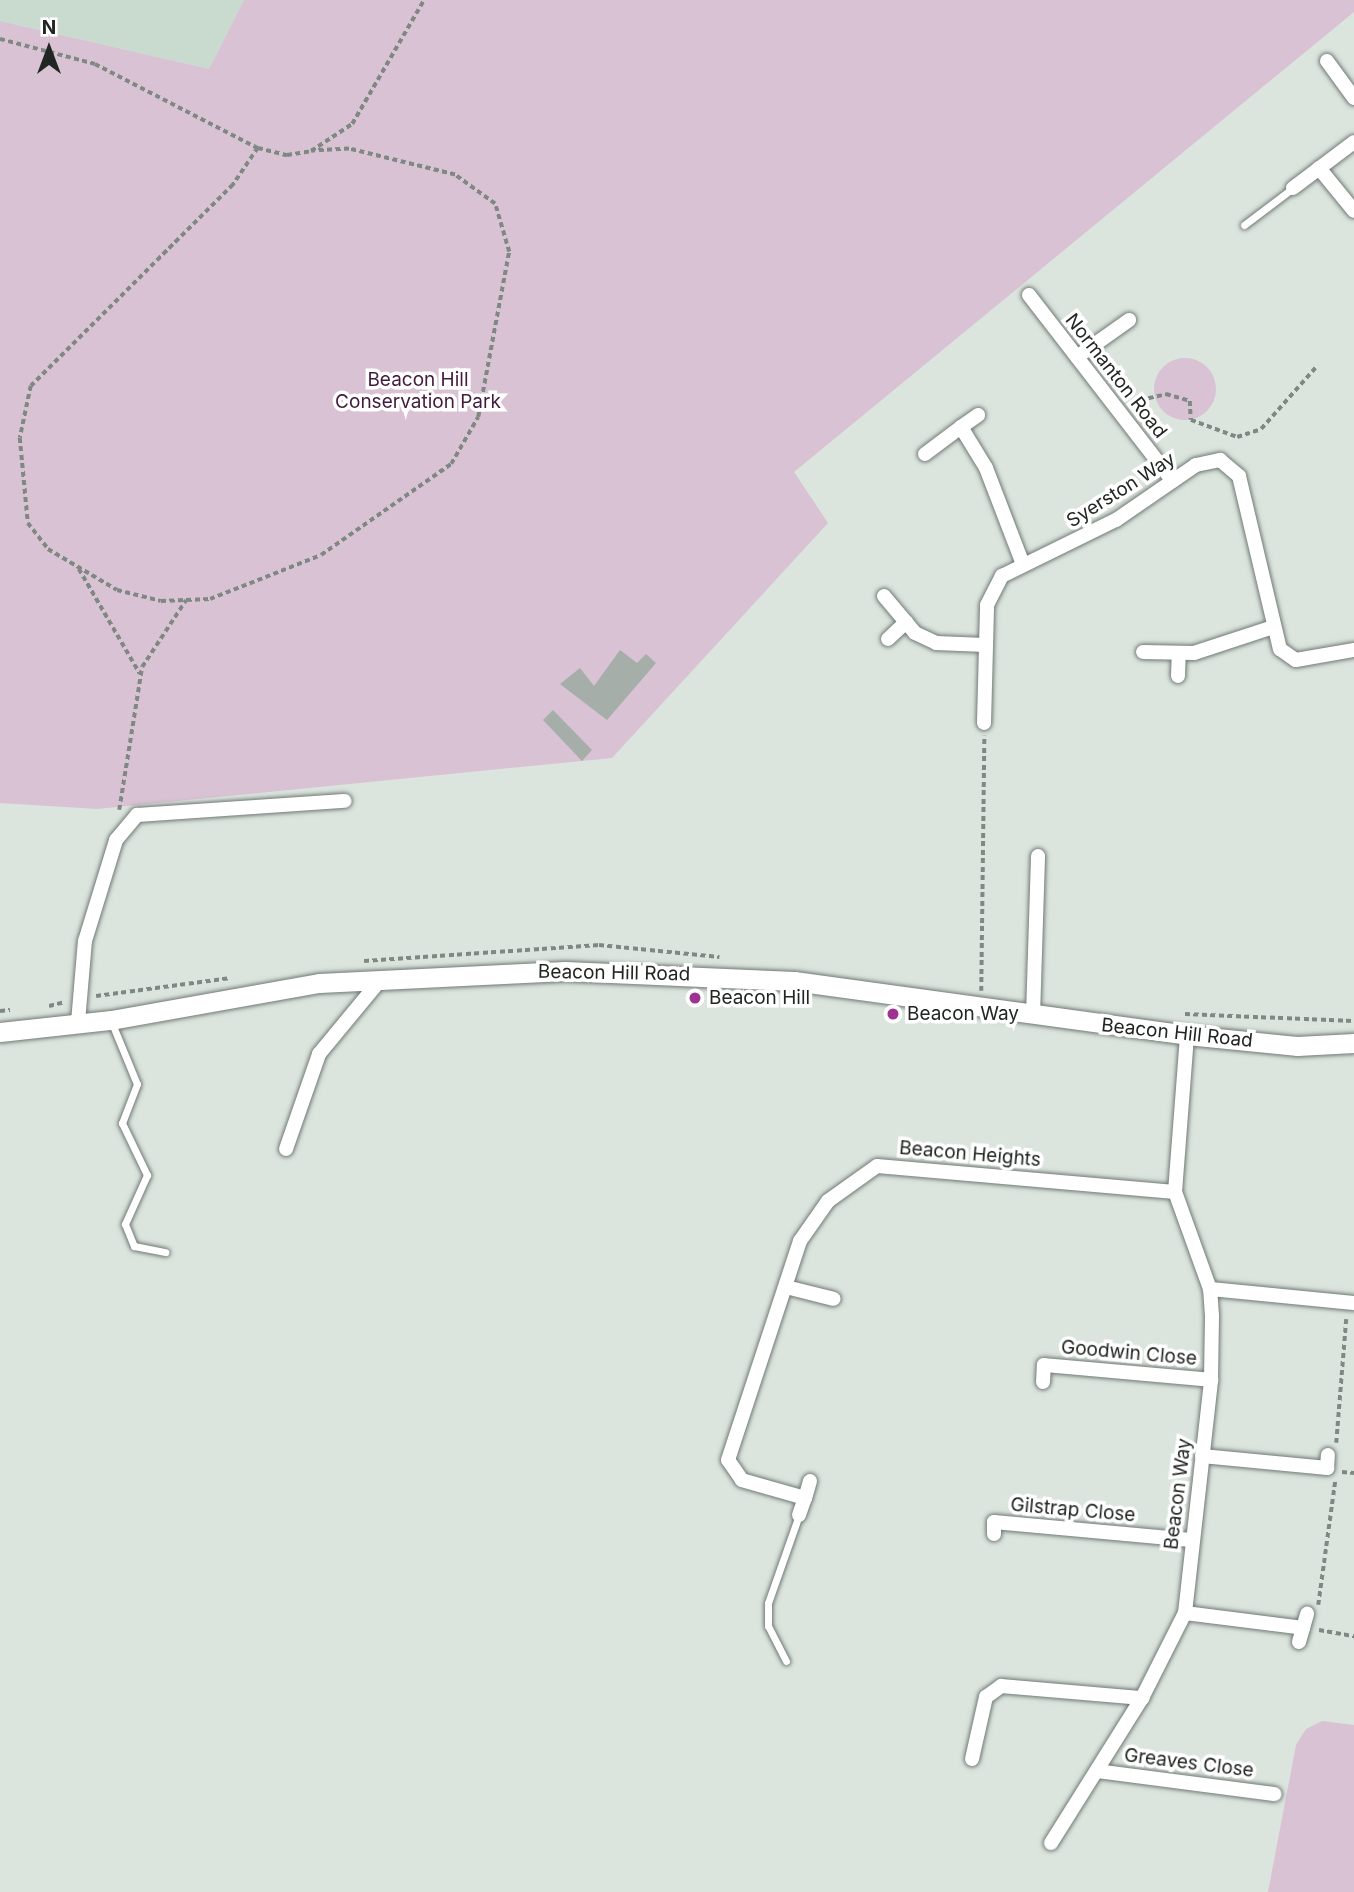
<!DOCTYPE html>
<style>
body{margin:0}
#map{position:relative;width:1354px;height:1892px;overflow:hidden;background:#dbe5de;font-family:Inter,sans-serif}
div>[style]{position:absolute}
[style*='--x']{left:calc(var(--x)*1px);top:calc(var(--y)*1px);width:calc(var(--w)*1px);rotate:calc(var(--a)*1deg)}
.built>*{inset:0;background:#c9dacf}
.green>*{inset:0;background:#d8c2d4}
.round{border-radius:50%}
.building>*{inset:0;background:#a5aea8}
.path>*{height:3.5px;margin-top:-1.75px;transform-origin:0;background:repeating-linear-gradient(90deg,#808883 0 5px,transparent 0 8.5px)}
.roads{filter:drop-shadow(0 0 2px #717a74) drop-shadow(0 0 2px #717a74)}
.lane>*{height:7px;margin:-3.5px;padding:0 3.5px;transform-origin:3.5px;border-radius:3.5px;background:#fff}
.street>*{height:14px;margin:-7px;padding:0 7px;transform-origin:7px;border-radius:7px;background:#fff}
.secondary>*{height:19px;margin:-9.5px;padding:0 9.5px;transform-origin:9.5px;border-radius:9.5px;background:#fff}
.dots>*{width:19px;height:19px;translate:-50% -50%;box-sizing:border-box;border:4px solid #fff;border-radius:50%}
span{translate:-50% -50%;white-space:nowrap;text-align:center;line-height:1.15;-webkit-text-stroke:7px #fff;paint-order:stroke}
.street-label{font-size:19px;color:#222623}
.park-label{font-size:19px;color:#411b3d}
.poi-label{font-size:19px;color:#222623}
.left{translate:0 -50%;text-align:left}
.north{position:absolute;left:14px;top:14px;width:70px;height:70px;-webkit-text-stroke:5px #fff;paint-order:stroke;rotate:0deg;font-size:19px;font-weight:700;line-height:28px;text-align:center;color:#222623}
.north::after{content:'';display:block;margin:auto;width:24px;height:32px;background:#222623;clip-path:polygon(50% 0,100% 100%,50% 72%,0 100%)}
</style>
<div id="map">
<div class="built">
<div style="clip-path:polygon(0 0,244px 0,209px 69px,0 21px)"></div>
</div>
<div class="green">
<div style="clip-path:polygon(244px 0,1354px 0,1354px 12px,794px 472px,828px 523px,612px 758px,97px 809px,0 803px,0 21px,209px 69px)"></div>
<div class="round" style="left:1154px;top:358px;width:62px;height:62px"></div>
<div style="clip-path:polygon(1322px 1721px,1354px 1725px,1354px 1892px,1268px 1892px,1296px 1745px,1306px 1729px)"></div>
</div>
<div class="building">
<div style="clip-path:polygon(620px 650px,637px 663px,646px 654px,656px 663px,607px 720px,560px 684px,580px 668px,594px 686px)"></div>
<div style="clip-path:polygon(553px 710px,592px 750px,582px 761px,543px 720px)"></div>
</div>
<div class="path">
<div style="--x:0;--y:39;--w:98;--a:14.7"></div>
<div style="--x:95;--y:64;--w:183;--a:27.3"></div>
<div style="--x:258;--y:148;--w:30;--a:14"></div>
<div style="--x:287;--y:155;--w:24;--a:-9"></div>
<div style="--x:311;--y:151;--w:49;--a:-33.4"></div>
<div style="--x:352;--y:124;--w:143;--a:-59.9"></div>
<div style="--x:258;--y:148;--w:45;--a:124"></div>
<div style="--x:233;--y:185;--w:285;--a:135.1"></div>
<div style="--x:31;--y:386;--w:53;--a:101.9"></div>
<div style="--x:20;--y:438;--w:85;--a:84.6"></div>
<div style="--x:28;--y:523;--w:33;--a:52"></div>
<div style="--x:48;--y:549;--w:80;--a:30.7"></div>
<div style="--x:117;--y:590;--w:45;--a:14"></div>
<div style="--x:161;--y:601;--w:49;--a:-2.3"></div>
<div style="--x:210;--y:599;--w:119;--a:-21.6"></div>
<div style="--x:321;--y:555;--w:159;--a:-35"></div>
<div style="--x:451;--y:464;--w:54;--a:-60.1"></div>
<div style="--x:478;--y:417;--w:168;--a:-79.4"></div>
<div style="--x:509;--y:252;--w:50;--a:-106.3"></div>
<div style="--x:495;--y:204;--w:49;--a:-144.1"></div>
<div style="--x:455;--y:175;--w:109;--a:-166.2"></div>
<div style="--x:349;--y:149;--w:38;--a:177"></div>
<div style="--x:1132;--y:402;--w:35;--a:-13"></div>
<div style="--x:1166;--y:394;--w:25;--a:16"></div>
<div style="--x:1190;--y:401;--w:19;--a:87"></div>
<div style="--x:1191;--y:420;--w:49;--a:20.3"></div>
<div style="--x:1237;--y:437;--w:25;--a:-18"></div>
<div style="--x:1261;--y:429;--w:83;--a:-48.4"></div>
<div style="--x:79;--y:569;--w:121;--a:59.8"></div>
<div style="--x:119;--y:810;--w:145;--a:-80.9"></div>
<div style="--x:142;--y:667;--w:80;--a:-56.7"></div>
<div style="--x:364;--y:961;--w:236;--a:-3.9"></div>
<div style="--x:599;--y:945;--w:121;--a:5.7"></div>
<div style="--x:981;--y:991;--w:255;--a:-89.3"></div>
<div style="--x:96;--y:996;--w:136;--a:-7.6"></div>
<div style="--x:49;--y:1006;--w:16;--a:-14"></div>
<div style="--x:0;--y:1011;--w:10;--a:-6"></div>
<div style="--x:1185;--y:1014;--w:169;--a:2.4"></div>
<div style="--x:1336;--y:1443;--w:124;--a:-85.4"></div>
<div style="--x:1342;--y:1472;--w:12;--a:5"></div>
<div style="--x:1318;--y:1605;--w:125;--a:-82.2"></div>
<div style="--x:1319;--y:1630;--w:36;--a:10"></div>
</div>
<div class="roads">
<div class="lane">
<div style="--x:1244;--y:225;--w:61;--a:-37.1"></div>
<div style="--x:111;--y:1021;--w:68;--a:67.6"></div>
<div style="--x:137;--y:1084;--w:42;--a:111"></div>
<div style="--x:122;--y:1123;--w:58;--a:64.3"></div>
<div style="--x:147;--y:1175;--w:54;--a:114.2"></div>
<div style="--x:125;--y:1224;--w:24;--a:68"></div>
<div style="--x:134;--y:1246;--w:32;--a:11"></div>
<div style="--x:786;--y:1661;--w:39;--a:-117"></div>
<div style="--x:768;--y:1626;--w:23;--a:-90"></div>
<div style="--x:768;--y:1603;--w:93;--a:-70.6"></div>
</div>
<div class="street">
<div style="--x:1327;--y:61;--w:46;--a:53.9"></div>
<div style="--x:1319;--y:168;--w:55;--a:50.9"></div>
<div style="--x:1293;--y:188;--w:76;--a:-37"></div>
<div style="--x:1029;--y:295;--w:235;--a:52.3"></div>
<div style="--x:1077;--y:357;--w:64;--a:-35.4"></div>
<div style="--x:961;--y:427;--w:21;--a:-35"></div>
<div style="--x:925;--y:454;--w:45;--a:-36.9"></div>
<div style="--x:961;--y:427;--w:48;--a:58.6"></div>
<div style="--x:986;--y:468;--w:101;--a:69"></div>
<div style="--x:884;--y:596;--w:48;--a:50"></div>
<div style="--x:915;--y:633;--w:23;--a:25"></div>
<div style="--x:936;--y:643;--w:49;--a:2.3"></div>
<div style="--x:888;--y:639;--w:25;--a:-43"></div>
<div style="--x:1143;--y:652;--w:51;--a:1.1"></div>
<div style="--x:1194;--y:653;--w:83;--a:-18.2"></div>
<div style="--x:1178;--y:676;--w:23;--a:-88"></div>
<div style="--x:984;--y:723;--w:118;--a:-88.5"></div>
<div style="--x:987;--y:605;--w:33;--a:-63"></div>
<div style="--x:1002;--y:576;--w:127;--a:-26.2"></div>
<div style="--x:1116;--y:520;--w:97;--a:-34.5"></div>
<div style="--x:1196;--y:465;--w:25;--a:-12"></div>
<div style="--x:1220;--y:460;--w:25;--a:40"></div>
<div style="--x:1239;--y:476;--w:178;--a:76.7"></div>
<div style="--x:1280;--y:649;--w:19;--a:35"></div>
<div style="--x:1296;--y:660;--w:59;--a:-9.8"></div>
<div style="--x:1033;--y:1016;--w:160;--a:-88.2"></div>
<div style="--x:78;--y:1022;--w:81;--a:-85.1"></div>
<div style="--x:85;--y:941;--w:106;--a:-72.9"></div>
<div style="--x:116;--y:840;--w:33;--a:-50"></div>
<div style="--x:137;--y:815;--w:208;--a:-3.9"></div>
<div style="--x:286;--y:1149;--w:101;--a:-70.8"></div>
<div style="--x:319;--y:1054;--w:97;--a:-50.4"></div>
<div style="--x:786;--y:1287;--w:49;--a:14"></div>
<div style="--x:1210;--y:1289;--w:145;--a:5.6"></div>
<div style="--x:1043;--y:1382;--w:17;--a:-87"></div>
<div style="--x:1044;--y:1365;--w:168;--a:5.1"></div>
<div style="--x:1202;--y:1456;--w:126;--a:5.5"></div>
<div style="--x:1327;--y:1468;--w:13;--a:-86"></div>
<div style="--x:810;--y:1481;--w:18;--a:106"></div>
<div style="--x:805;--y:1498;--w:66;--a:-164.1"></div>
<div style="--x:742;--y:1480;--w:24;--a:-125"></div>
<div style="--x:728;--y:1460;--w:231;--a:-71.8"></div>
<div style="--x:800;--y:1241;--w:49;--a:-55"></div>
<div style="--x:828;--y:1201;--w:60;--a:-35.5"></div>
<div style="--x:877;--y:1166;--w:299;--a:5"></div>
<div style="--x:799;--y:1515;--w:18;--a:-71"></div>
<div style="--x:994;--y:1534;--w:12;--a:-90"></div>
<div style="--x:994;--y:1522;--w:198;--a:5.2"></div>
<div style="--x:1185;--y:1613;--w:119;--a:7.2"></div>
<div style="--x:1303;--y:1628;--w:15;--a:-74"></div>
<div style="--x:1299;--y:1642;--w:15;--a:-74"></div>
<div style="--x:972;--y:1759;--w:64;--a:-77.3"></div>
<div style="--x:986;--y:1697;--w:19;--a:-36"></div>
<div style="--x:1001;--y:1686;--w:142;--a:4.9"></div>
<div style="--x:1097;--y:1771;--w:179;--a:7.4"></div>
<div style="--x:1051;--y:1843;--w:171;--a:-57.9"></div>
<div style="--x:1142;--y:1698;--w:95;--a:-63.2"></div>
<div style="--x:1185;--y:1613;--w:234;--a:-83.6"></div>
<div style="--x:1211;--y:1380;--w:64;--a:-89.1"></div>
<div style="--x:1212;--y:1316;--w:27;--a:-94"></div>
<div style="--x:1210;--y:1289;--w:103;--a:-109.8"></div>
<div style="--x:1175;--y:1192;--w:157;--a:-85.6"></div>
</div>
<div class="secondary">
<div style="--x:0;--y:1032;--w:112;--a:-6.2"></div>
<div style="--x:111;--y:1020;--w:211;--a:-10.1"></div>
<div style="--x:319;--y:983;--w:246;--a:-2.8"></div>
<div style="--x:565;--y:971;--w:229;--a:2.5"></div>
<div style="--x:794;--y:981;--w:397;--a:7.8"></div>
<div style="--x:1187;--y:1035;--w:111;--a:5.7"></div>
<div style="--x:1297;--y:1046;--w:57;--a:-3"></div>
</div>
</div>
<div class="dots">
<div style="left:695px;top:998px;background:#9d3293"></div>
<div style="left:893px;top:1014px;background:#9d3293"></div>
</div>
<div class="street-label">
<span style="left:1116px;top:376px;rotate:52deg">Normanton Road</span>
<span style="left:1121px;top:490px;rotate:-32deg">Syerston Way</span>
<span style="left:614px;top:973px;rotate:1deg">Beacon Hill Road</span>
<span style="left:1177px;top:1033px;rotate:6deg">Beacon Hill Road</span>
<span style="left:970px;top:1154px;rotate:5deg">Beacon Heights</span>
<span style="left:1129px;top:1353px;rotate:5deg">Goodwin Close</span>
<span style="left:1178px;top:1494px;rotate:-83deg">Beacon Way</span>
<span style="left:1073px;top:1510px;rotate:5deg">Gilstrap Close</span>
<span style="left:1189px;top:1763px;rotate:7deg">Greaves Close</span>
</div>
<div class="park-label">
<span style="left:418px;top:391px">Beacon Hill<br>Conservation Park</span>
</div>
<div class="poi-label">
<span class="left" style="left:709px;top:998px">Beacon Hill</span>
<span class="left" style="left:907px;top:1014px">Beacon Way</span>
</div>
<div class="north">N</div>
</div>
